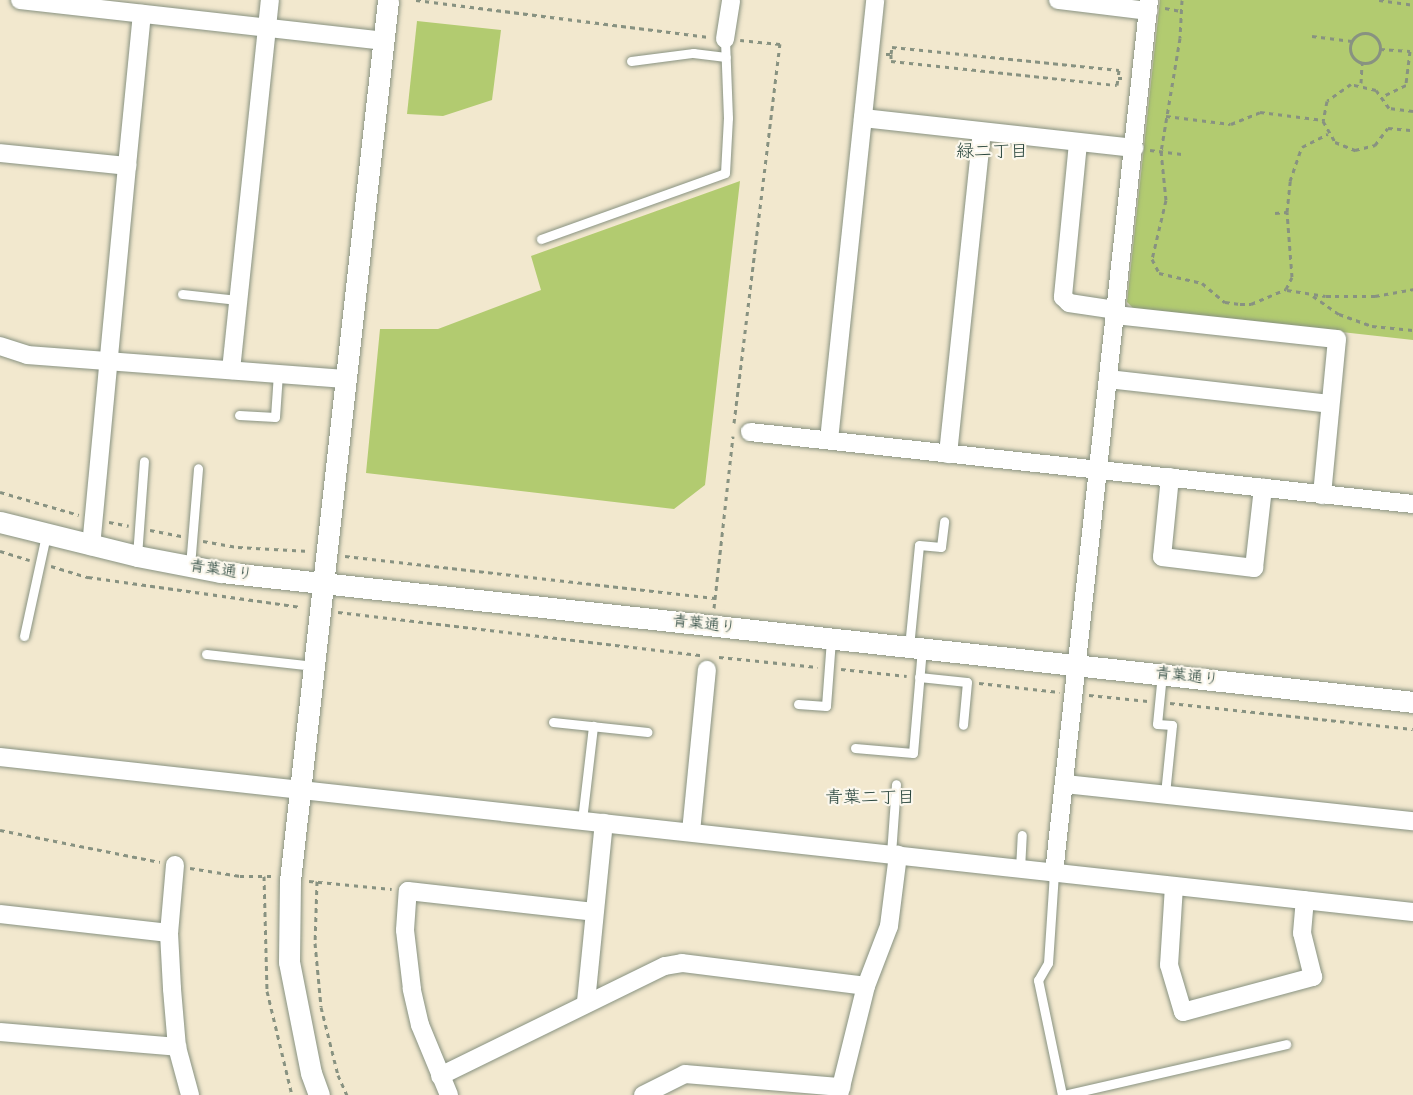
<!DOCTYPE html>
<meta charset="utf-8">
<style>
body{margin:0}
#map{position:relative;width:1413px;height:1095px;overflow:hidden;background:#f2e8ce;font-family:Kalam,"Klee One",sans-serif}
div>[style]{position:absolute}
[style*='--x']{left:calc(var(--x)*1px);top:calc(var(--y)*1px);width:calc(var(--w)*1px);rotate:calc(var(--a)*1deg)}
.green>*{inset:0;background:#b2cb70}
.path>*{height:3px;margin-top:-1.5px;transform-origin:0;background:repeating-linear-gradient(90deg,#889281 0 4.5px,transparent 0 9px)}
.path>.ring{margin:-1.5px;padding:0;box-sizing:content-box;background:none;border:3px solid #889281;border-radius:50%}
.roads{filter:drop-shadow(0 0 2px #889281) drop-shadow(0 0 2px #889281)}
.service>*{height:9px;margin:-4.5px;padding:0 4.5px;transform-origin:4.5px;border-radius:4.5px;background:#fff}
.minor>*{height:18px;margin:-9px;padding:0 9px;transform-origin:9px;border-radius:9px;background:#fff}
.tertiary>*{height:21px;margin:-10.5px;padding:0 10.5px;transform-origin:10.5px;border-radius:10.5px;background:#fff}
span{translate:-50% -50%;white-space:nowrap;text-align:center;line-height:1.15;-webkit-text-stroke:4.5px #fbf7ec;paint-order:stroke}
.street-label{font-size:16px;color:#1f3d34}
.neighbourhood-label{font-size:18px;color:#1f3d34}
</style>
<div id="map">
<div class="green">
<div style="clip-path:polygon(1160px 0,1413px 0,1413px 340px,1134px 309px,1127px 302px)"></div>
<div style="clip-path:polygon(417px 21px,501px 30px,492px 100px,443px 116px,407px 114px)"></div>
<div style="clip-path:polygon(740px 181px,705px 485px,674px 509px,366px 473px,380px 329px,438px 329px,541px 290px,531px 256px)"></div>
</div>
<div class="path">
<div style="--x:416;--y:0;--w:295;--a:7.2"></div>
<div style="--x:1182;--y:0;--w:38;--a:93"></div>
<div style="--x:1180;--y:38;--w:115;--a:99.5"></div>
<div style="--x:1161;--y:151;--w:49;--a:84.2"></div>
<div style="--x:1166;--y:200;--w:61;--a:103.3"></div>
<div style="--x:1152;--y:259;--w:16;--a:63"></div>
<div style="--x:1159;--y:273;--w:44;--a:13.1"></div>
<div style="--x:1202;--y:283;--w:30;--a:40"></div>
<div style="--x:1225;--y:302;--w:15;--a:8"></div>
<div style="--x:1240;--y:304;--w:11;--a:0"></div>
<div style="--x:1251;--y:304;--w:38;--a:-23"></div>
<div style="--x:1286;--y:289;--w:13;--a:-63"></div>
<div style="--x:1292;--y:277;--w:65;--a:-94.4"></div>
<div style="--x:1287;--y:212;--w:31;--a:-84"></div>
<div style="--x:1290;--y:181;--w:36;--a:-71"></div>
<div style="--x:1302;--y:147;--w:29;--a:-27"></div>
<div style="--x:1379;--y:0;--w:34;--a:8"></div>
<div style="--x:1165;--y:8;--w:16;--a:11"></div>
<div class="ring" style="left:1350px;top:33px;width:27px;height:27px"></div>
<div style="--x:1312;--y:36;--w:40;--a:7.1"></div>
<div style="--x:1380;--y:49;--w:30;--a:4"></div>
<div style="--x:1410;--y:51;--w:34;--a:97"></div>
<div style="--x:1406;--y:85;--w:25;--a:154"></div>
<div style="--x:886;--y:54;--w:5;--a:0"></div>
<div style="--x:891;--y:54;--w:7;--a:-82"></div>
<div style="--x:892;--y:47;--w:228;--a:5.8"></div>
<div style="--x:1119;--y:70;--w:8;--a:97"></div>
<div style="--x:1118;--y:78;--w:6;--a:0"></div>
<div style="--x:891;--y:54;--w:7;--a:90"></div>
<div style="--x:891;--y:61;--w:227;--a:6.1"></div>
<div style="--x:1117;--y:85;--w:7;--a:-82"></div>
<div style="--x:1361;--y:83;--w:20;--a:-87"></div>
<div style="--x:1413;--y:111;--w:24;--a:-173"></div>
<div style="--x:1389;--y:108;--w:22;--a:-126"></div>
<div style="--x:1376;--y:90;--w:26;--a:-167"></div>
<div style="--x:1351;--y:84;--w:29;--a:145"></div>
<div style="--x:1327;--y:101;--w:20;--a:101"></div>
<div style="--x:1323;--y:121;--w:24;--a:60"></div>
<div style="--x:1335;--y:142;--w:22;--a:22"></div>
<div style="--x:1355;--y:150;--w:21;--a:-14"></div>
<div style="--x:1375;--y:145;--w:21;--a:-53"></div>
<div style="--x:1388;--y:128;--w:25;--a:5"></div>
<div style="--x:1166;--y:116;--w:65;--a:7"></div>
<div style="--x:1231;--y:124;--w:31;--a:-22"></div>
<div style="--x:1260;--y:112;--w:64;--a:7.2"></div>
<div style="--x:1150;--y:150;--w:34;--a:7"></div>
<div style="--x:1275;--y:213;--w:12;--a:-5"></div>
<div style="--x:1287;--y:290;--w:39;--a:9"></div>
<div style="--x:1326;--y:296;--w:49;--a:0"></div>
<div style="--x:1375;--y:296;--w:39;--a:-10"></div>
<div style="--x:1313;--y:296;--w:32;--a:35"></div>
<div style="--x:1339;--y:314;--w:35;--a:20"></div>
<div style="--x:1372;--y:326;--w:41;--a:5.6"></div>
<div style="--x:734;--y:423;--w:382;--a:-83.1"></div>
<div style="--x:780;--y:44;--w:40;--a:-174.3"></div>
<div style="--x:0;--y:492;--w:82;--a:16.2"></div>
<div style="--x:109;--y:522;--w:20;--a:11"></div>
<div style="--x:150;--y:530;--w:33;--a:11"></div>
<div style="--x:203;--y:541;--w:36;--a:10"></div>
<div style="--x:238;--y:547;--w:72;--a:3.2"></div>
<div style="--x:0;--y:551;--w:31;--a:17"></div>
<div style="--x:345;--y:556;--w:372;--a:6.5"></div>
<div style="--x:51;--y:566;--w:39;--a:17"></div>
<div style="--x:88;--y:577;--w:215;--a:8"></div>
<div style="--x:714;--y:608;--w:173;--a:-83.7"></div>
<div style="--x:338;--y:612;--w:366;--a:6.8"></div>
<div style="--x:719;--y:657;--w:99;--a:5.8"></div>
<div style="--x:841;--y:669;--w:66;--a:6.1"></div>
<div style="--x:979;--y:683;--w:81;--a:6.4"></div>
<div style="--x:1089;--y:695;--w:59;--a:5.8"></div>
<div style="--x:1170;--y:703;--w:244;--a:6.1"></div>
<div style="--x:0;--y:830;--w:163;--a:11.3"></div>
<div style="--x:190;--y:868;--w:51;--a:9.1"></div>
<div style="--x:240;--y:876;--w:33;--a:0"></div>
<div style="--x:264;--y:876;--w:115;--a:88.5"></div>
<div style="--x:267;--y:991;--w:107;--a:76.5"></div>
<div style="--x:309;--y:881;--w:83;--a:5.5"></div>
<div style="--x:317;--y:881;--w:62;--a:91.8"></div>
<div style="--x:315;--y:943;--w:64;--a:84.6"></div>
<div style="--x:321;--y:1007;--w:70;--a:76"></div>
<div style="--x:338;--y:1075;--w:22;--a:66"></div>
</div>
<div class="roads">
<div class="service">
<div style="--x:631;--y:61;--w:63;--a:-7.4"></div>
<div style="--x:693;--y:53;--w:33;--a:7"></div>
<div style="--x:541;--y:239;--w:195;--a:-19.7"></div>
<div style="--x:725;--y:173;--w:55;--a:-86.9"></div>
<div style="--x:728;--y:118;--w:79;--a:-92.2"></div>
<div style="--x:182;--y:294;--w:56;--a:6.1"></div>
<div style="--x:239;--y:415;--w:36;--a:3"></div>
<div style="--x:275;--y:417;--w:44;--a:-86.1"></div>
<div style="--x:137;--y:556;--w:95;--a:-85.8"></div>
<div style="--x:190;--y:566;--w:98;--a:-85.3"></div>
<div style="--x:24;--y:636;--w:103;--a:-77.7"></div>
<div style="--x:909;--y:647;--w:102;--a:-84.4"></div>
<div style="--x:919;--y:545;--w:22;--a:5"></div>
<div style="--x:941;--y:547;--w:26;--a:-83"></div>
<div style="--x:206;--y:654;--w:109;--a:6.3"></div>
<div style="--x:1162;--y:674;--w:50;--a:95.7"></div>
<div style="--x:1157;--y:724;--w:15;--a:4"></div>
<div style="--x:1172;--y:725;--w:69;--a:95.8"></div>
<div style="--x:919;--y:677;--w:48;--a:5.9"></div>
<div style="--x:967;--y:682;--w:43;--a:95.3"></div>
<div style="--x:798;--y:704;--w:28;--a:4"></div>
<div style="--x:826;--y:706;--w:67;--a:-85.7"></div>
<div style="--x:553;--y:722;--w:95;--a:6.1"></div>
<div style="--x:855;--y:748;--w:58;--a:4.9"></div>
<div style="--x:913;--y:753;--w:104;--a:-85.1"></div>
<div style="--x:582;--y:820;--w:95;--a:-83.3"></div>
<div style="--x:891;--y:854;--w:70;--a:-85.9"></div>
<div style="--x:1020;--y:869;--w:34;--a:-87"></div>
<div style="--x:1054;--y:873;--w:90;--a:93.8"></div>
<div style="--x:1048;--y:963;--w:20;--a:120"></div>
<div style="--x:1038;--y:980;--w:117;--a:78.2"></div>
<div style="--x:1064;--y:1095;--w:228;--a:-12.9"></div>
</div>
<div class="minor">
<div style="--x:20;--y:0;--w:365;--a:6.4"></div>
<div style="--x:1058;--y:0;--w:91;--a:7"></div>
<div style="--x:725;--y:39;--w:39;--a:-81"></div>
<div style="--x:863;--y:118;--w:273;--a:6.3"></div>
<div style="--x:1078;--y:143;--w:155;--a:95.6"></div>
<div style="--x:1063;--y:297;--w:8;--a:45"></div>
<div style="--x:1069;--y:303;--w:48;--a:8.5"></div>
<div style="--x:0;--y:153;--w:128;--a:5.8"></div>
<div style="--x:127;--y:166;--w:382;--a:95.4"></div>
<div style="--x:127;--y:166;--w:153;--a:-84.4"></div>
<div style="--x:1115;--y:315;--w:223;--a:6.2"></div>
<div style="--x:1337;--y:339;--w:157;--a:95.5"></div>
<div style="--x:0;--y:346;--w:28;--a:18"></div>
<div style="--x:27;--y:355;--w:319;--a:4.3"></div>
<div style="--x:231;--y:370;--w:372;--a:-84"></div>
<div style="--x:1108;--y:379;--w:223;--a:6.4"></div>
<div style="--x:750;--y:432;--w:667;--a:6.2"></div>
<div style="--x:829;--y:440;--w:442;--a:-84"></div>
<div style="--x:948;--y:454;--w:323;--a:-84"></div>
<div style="--x:1170;--y:477;--w:80;--a:95.7"></div>
<div style="--x:1162;--y:557;--w:93;--a:6.8"></div>
<div style="--x:1254;--y:568;--w:81;--a:-83.6"></div>
<div style="--x:0;--y:757;--w:1421;--a:6.26"></div>
<div style="--x:1065;--y:784;--w:350;--a:6.1"></div>
<div style="--x:691;--y:832;--w:163;--a:-84.4"></div>
<div style="--x:175;--y:865;--w:68;--a:95"></div>
<div style="--x:169;--y:933;--w:56;--a:86.9"></div>
<div style="--x:172;--y:989;--w:58;--a:85.1"></div>
<div style="--x:177;--y:1047;--w:50;--a:74.8"></div>
<div style="--x:1054;--y:873;--w:878;--a:-83.79"></div>
<div style="--x:1174;--y:886;--w:79;--a:93.6"></div>
<div style="--x:1169;--y:965;--w:49;--a:73.4"></div>
<div style="--x:1183;--y:1012;--w:135;--a:-15.1"></div>
<div style="--x:1313;--y:977;--w:45;--a:-104"></div>
<div style="--x:1302;--y:933;--w:33;--a:-85"></div>
<div style="--x:0;--y:914;--w:170;--a:6.4"></div>
<div style="--x:586;--y:1002;--w:180;--a:-84.3"></div>
<div style="--x:0;--y:1032;--w:178;--a:4.8"></div>
<div style="--x:440;--y:1076;--w:250;--a:-26.1"></div>
<div style="--x:665;--y:966;--w:17;--a:-10"></div>
<div style="--x:682;--y:963;--w:185;--a:7.1"></div>
<div style="--x:449;--y:1095;--w:76;--a:-112.5"></div>
<div style="--x:420;--y:1025;--w:37;--a:-103"></div>
<div style="--x:412;--y:989;--w:59;--a:-96.8"></div>
<div style="--x:405;--y:930;--w:39;--a:-86"></div>
<div style="--x:408;--y:891;--w:187;--a:6.4"></div>
<div style="--x:643;--y:1095;--w:47;--a:-26.6"></div>
<div style="--x:685;--y:1074;--w:157;--a:4.8"></div>
<div style="--x:839;--y:1095;--w:112;--a:-76.1"></div>
<div style="--x:866;--y:986;--w:64;--a:-69"></div>
<div style="--x:889;--y:926;--w:72;--a:-82.8"></div>
</div>
<div class="tertiary">
<div style="--x:0;--y:522;--w:141;--a:13.9"></div>
<div style="--x:137;--y:556;--w:86;--a:10.8"></div>
<div style="--x:221;--y:572;--w:1199;--a:6.22"></div>
<div style="--x:319;--y:1095;--w:23;--a:-110"></div>
<div style="--x:311;--y:1073;--w:113;--a:-101.2"></div>
<div style="--x:289;--y:962;--w:81;--a:-89.3"></div>
<div style="--x:290;--y:881;--w:886;--a:-83.65"></div>
</div>
</div>
<div class="street-label">
<span style="left:221px;top:571px;rotate:8deg">青葉通り</span>
<span style="left:704px;top:625px;rotate:6deg">青葉通り</span>
<span style="left:1187px;top:677px;rotate:6deg">青葉通り</span>
</div>
<div class="neighbourhood-label">
<span style="left:992px;top:153px">緑二丁目</span>
<span style="left:870px;top:799px">青葉二丁目</span>
</div>
</div>
